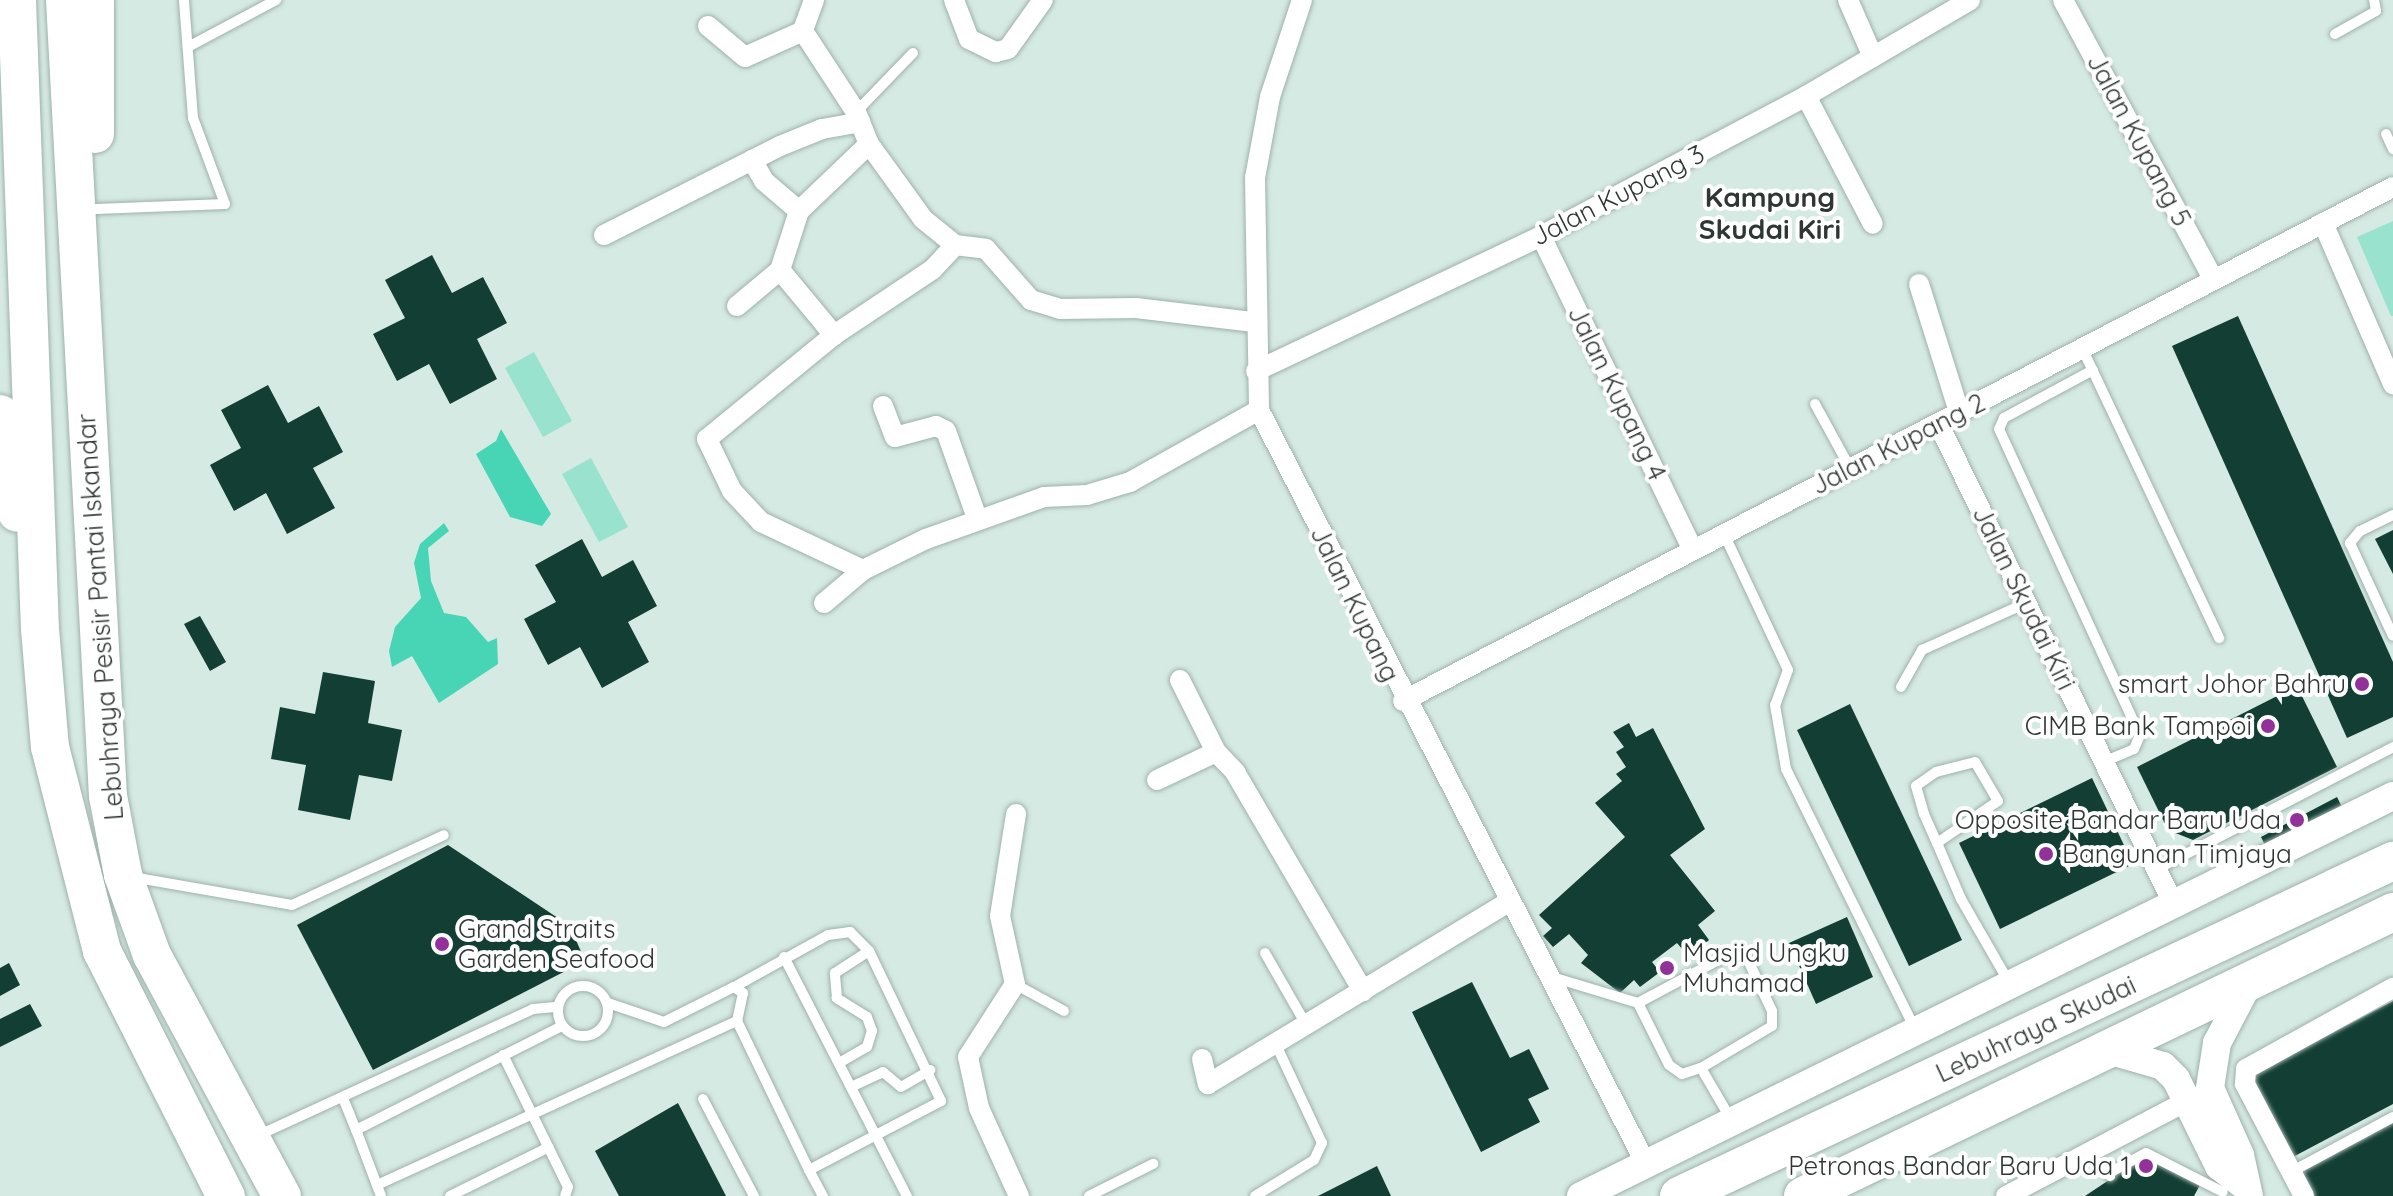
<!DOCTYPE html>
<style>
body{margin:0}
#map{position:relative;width:2393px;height:1196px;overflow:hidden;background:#d6eae4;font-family:Quicksand,sans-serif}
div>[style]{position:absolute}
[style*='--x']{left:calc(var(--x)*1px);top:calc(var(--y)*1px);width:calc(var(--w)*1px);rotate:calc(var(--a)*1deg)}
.green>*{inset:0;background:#98e2ce}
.water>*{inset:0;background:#47d5b5}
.building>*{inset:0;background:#123e34}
.roads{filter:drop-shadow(0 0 2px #9eb1ab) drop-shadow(0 0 2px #9eb1ab)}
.lane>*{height:10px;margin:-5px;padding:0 5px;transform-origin:5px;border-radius:5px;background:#fff}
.lane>.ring{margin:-5px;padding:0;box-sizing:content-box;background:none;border:10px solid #fff;border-radius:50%}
.street>*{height:20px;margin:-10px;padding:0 10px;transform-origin:10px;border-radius:10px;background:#fff}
.secondary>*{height:28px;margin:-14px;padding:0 14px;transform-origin:14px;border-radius:14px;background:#fff}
.highway>*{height:38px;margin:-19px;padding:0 19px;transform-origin:19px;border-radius:19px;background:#fff}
.dots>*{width:22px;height:22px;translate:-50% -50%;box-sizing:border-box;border:4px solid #fff;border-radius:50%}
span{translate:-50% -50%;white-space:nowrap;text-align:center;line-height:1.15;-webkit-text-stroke:8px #fff;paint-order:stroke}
.street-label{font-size:26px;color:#2f3735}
.poi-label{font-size:26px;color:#2f3735}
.right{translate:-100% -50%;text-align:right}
.left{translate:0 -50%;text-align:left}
.neighbourhood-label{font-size:28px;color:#2f3735;font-weight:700}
</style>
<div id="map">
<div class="green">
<div style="clip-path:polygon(2393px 221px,2393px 316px,2391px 316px,2357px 237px)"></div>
<div style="clip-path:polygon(534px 352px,572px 421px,543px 437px,505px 368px)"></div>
<div style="clip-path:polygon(591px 458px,628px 527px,599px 542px,562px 474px)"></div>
</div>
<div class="water">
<div style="clip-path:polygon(501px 429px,551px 514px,542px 526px,510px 517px,476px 454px,496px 441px)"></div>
<div style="clip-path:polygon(444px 523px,449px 531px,428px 548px,431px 581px,444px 613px,466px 617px,488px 642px,497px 638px,498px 664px,439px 703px,412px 656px,392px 667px,389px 651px,395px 627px,421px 598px,414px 563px,420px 544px)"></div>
</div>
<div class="building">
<div style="clip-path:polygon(432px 255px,452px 293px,483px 277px,507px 323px,477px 339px,497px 379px,450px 404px,429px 364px,397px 381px,373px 334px,405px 318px,385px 280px)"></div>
<div style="clip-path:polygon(2238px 316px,2393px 662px,2393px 717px,2347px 738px,2172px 346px)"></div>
<div style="clip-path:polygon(268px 385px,288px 423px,319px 406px,343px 452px,313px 468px,335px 508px,287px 534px,266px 493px,234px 511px,210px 465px,241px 448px,221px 410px)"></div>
<div style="clip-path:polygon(2393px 530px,2393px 574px,2375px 539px)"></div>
<div style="clip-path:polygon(582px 539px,602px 577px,633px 560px,657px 606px,628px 622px,649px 662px,602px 688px,580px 647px,548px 665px,524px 619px,556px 602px,535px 565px)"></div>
<div style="clip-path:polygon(200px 616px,226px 662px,210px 671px,184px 624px)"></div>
<div style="clip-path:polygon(323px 672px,375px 681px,368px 723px,402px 730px,392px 781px,359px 775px,350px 820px,298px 810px,306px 765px,271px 759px,280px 707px,315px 714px)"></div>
<div style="clip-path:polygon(2297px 686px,2337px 767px,2193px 840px,2168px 830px,2137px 767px)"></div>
<div style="clip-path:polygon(1850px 704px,1962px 940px,1909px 966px,1797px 730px)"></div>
<div style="clip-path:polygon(1629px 723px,1636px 737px,1653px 728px,1705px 829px,1670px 855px,1715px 911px,1698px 925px,1709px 940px,1689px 957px,1677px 943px,1652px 962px,1660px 972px,1640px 987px,1634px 980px,1620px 993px,1581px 963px,1588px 955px,1569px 934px,1553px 947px,1543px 936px,1552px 928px,1539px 915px,1625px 837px,1595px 803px,1622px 781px,1616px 774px,1626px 767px,1616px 752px,1624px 747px,1613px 732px)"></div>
<div style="clip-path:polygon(2092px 778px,2133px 864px,2000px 929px,1959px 843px)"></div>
<div style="clip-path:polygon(2337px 797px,2343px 809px,2267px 849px,2261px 837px)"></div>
<div style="clip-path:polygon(448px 845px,570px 926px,585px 961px,373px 1070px,297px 925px)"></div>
<div style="clip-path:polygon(1847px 917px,1873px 977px,1816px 1004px,1789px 943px)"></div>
<div style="clip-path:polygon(9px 963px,20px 985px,0 996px,0 968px)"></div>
<div style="clip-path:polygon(1472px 982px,1510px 1058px,1529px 1049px,1549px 1089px,1528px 1099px,1540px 1122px,1481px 1152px,1412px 1012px)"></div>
<div style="clip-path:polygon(2393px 1001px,2393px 1104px,2291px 1158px,2249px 1077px)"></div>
<div style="clip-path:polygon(30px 1004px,42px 1026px,0 1047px,0 1019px)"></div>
<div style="clip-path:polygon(678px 1103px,726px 1196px,619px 1196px,595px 1151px)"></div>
<div style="clip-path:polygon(2393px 1123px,2393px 1196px,2307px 1196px,2296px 1175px)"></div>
<div style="clip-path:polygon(2145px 1156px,2200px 1185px,2194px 1196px,2085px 1196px)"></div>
<div style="clip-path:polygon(1377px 1166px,1391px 1196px,1318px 1196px)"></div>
</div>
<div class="roads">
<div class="lane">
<div style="--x:2335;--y:34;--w:47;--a:-29.3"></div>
<div style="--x:2376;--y:11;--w:11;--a:-100"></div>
<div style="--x:188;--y:47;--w:100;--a:-28.1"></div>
<div style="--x:856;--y:112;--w:82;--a:-46"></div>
<div style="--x:2386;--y:134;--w:17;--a:65"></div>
<div style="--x:96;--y:209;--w:129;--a:-2.2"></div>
<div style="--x:225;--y:204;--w:92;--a:-110.4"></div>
<div style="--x:193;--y:118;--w:118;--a:-94.4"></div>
<div style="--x:2082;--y:348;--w:321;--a:64.7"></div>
<div style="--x:2093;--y:370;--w:101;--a:151.7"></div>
<div style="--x:2004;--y:418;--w:12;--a:114"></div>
<div style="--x:1999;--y:429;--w:337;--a:65.3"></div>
<div style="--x:2140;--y:735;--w:15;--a:113"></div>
<div style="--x:2134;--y:749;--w:33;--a:157"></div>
<div style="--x:1815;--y:404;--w:73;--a:61.3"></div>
<div style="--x:2393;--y:515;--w:37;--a:154"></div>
<div style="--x:2360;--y:531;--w:16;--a:130"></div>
<div style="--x:2350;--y:543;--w:102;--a:65.2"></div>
<div style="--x:1724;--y:534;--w:150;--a:64.8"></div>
<div style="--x:1788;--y:670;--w:37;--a:110"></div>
<div style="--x:1775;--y:705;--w:65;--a:80.2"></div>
<div style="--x:1786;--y:769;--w:290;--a:63.6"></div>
<div style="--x:1901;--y:687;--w:43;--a:-60.4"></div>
<div style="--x:1922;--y:650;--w:114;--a:-24.3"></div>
<div style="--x:1937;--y:843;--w:74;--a:-34.5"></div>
<div style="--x:1998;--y:801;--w:45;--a:-120.5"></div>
<div style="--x:1975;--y:762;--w:40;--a:165.6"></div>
<div style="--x:1936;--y:772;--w:24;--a:145"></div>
<div style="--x:1916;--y:786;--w:29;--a:74"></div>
<div style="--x:1924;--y:814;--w:32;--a:66"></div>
<div style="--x:1937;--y:843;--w:61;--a:66.8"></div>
<div style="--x:1961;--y:899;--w:96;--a:60"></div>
<div style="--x:2157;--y:869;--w:266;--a:-27.3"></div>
<div style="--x:132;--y:877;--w:162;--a:9.9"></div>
<div style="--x:292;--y:905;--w:167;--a:-24.7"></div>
<div style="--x:1265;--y:953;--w:84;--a:60.1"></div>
<div style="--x:784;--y:957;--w:269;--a:62.8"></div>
<div style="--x:1552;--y:977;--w:90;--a:16.8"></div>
<div style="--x:1638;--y:1003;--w:69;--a:63.4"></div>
<div style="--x:1669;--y:1065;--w:16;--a:35"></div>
<div style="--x:1682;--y:1074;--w:20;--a:-18"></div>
<div style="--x:1701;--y:1068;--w:61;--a:59.7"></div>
<div style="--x:1015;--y:984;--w:56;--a:28.9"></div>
<div class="ring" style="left:558px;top:986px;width:40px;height:40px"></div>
<div style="--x:608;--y:1003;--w:59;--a:18.7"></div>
<div style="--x:664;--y:1022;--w:78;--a:-26.6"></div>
<div style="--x:1638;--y:1003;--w:102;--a:-28.1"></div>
<div style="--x:1728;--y:955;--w:18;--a:3"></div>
<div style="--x:1746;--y:956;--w:61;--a:64.7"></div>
<div style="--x:1772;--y:1011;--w:15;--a:90"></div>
<div style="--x:1772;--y:1026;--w:82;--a:149.4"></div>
<div style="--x:503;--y:1055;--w:147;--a:63.8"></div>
<div style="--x:568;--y:1187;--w:9;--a:108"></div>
<div style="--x:839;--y:1063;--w:32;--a:-30"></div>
<div style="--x:867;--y:1047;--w:17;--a:-73"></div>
<div style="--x:872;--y:1031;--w:15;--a:-110"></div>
<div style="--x:867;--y:1017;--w:36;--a:-148"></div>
<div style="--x:837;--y:998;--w:25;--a:-95"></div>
<div style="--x:835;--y:973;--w:40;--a:-32.9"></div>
<div style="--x:851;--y:1087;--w:35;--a:-25"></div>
<div style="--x:883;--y:1072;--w:23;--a:40"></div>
<div style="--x:901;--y:1087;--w:34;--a:-30"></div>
<div style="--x:343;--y:1098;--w:35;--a:68"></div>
<div style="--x:703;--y:1099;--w:110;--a:62.3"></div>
<div style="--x:257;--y:1136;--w:304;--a:-24.7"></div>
<div style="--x:533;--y:1009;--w:25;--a:-5"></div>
<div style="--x:2088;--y:1153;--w:32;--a:46"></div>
<div style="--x:809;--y:1170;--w:149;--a:-27.6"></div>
<div style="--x:941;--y:1101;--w:166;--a:-115.6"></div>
<div style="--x:869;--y:951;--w:27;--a:-135"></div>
<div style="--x:850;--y:932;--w:22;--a:172"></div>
<div style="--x:828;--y:935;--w:107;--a:151"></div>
<div style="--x:734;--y:987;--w:11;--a:34"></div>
<div style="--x:743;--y:993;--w:29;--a:102"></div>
<div style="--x:737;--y:1021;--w:165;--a:64.2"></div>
<div style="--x:809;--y:1170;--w:30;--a:62"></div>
<div style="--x:2291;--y:1172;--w:116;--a:-28.3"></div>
<div style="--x:2107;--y:1174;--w:44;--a:-28.3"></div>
<div style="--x:2146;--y:1153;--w:86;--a:26.9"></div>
<div style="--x:377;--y:1185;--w:396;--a:-24.5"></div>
<div style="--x:381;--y:1196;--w:71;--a:-110.7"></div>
<div style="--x:356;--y:1130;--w:231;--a:-26.8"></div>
<div style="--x:450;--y:1196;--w:110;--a:-26.3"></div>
<div style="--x:1089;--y:1196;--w:72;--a:-26.6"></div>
<div style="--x:1255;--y:1196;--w:69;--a:-31.4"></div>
<div style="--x:1314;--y:1160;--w:19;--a:-65"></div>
<div style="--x:1322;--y:1143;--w:108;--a:-115.1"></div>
</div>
<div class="street">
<div style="--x:814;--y:0;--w:33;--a:110"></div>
<div style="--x:803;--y:31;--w:97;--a:56.8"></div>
<div style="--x:856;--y:112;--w:35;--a:68"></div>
<div style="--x:869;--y:144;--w:92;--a:54.2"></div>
<div style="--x:923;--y:219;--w:41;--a:39.1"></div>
<div style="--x:955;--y:245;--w:31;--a:7"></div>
<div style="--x:986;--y:249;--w:68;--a:48.6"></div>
<div style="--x:1031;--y:300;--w:30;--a:17"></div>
<div style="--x:1060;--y:309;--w:76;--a:-0.8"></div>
<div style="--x:1136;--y:308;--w:119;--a:6.8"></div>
<div style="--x:954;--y:0;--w:42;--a:69"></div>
<div style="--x:969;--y:39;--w:30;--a:26"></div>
<div style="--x:996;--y:52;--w:12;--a:-14"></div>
<div style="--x:1008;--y:49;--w:60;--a:-54.5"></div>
<div style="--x:1302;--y:0;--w:102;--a:108.3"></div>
<div style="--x:1270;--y:97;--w:82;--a:100.5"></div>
<div style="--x:1255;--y:178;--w:232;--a:89"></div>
<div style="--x:1259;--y:410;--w:850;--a:62.83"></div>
<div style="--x:1848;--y:0;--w:62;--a:66.3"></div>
<div style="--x:2063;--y:0;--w:318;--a:61.7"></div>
<div style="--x:708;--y:26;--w:48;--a:40"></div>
<div style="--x:745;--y:57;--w:64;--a:-24.1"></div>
<div style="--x:1806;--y:96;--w:144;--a:62.4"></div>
<div style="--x:752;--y:160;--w:24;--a:60"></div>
<div style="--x:764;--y:181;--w:46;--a:40.6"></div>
<div style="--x:2323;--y:223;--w:176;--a:66.5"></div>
<div style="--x:604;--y:235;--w:197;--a:-26.8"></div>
<div style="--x:780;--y:146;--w:45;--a:-22"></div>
<div style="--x:822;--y:129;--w:39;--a:-10"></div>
<div style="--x:1541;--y:236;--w:349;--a:64.2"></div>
<div style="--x:780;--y:270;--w:85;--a:50.3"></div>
<div style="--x:1919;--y:284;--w:134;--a:72.6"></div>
<div style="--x:737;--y:306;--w:56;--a:-39.9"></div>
<div style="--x:780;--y:270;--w:62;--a:-72.1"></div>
<div style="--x:799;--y:211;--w:97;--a:-43.7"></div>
<div style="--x:1256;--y:371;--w:315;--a:-25.3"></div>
<div style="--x:1541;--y:236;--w:300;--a:-27.8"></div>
<div style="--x:1806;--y:96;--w:190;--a:-30.3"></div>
<div style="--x:883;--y:406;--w:33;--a:69"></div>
<div style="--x:895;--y:437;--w:42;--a:-15"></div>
<div style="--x:936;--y:426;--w:11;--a:27"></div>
<div style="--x:946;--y:431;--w:92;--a:70.4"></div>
<div style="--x:1938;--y:423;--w:534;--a:63.91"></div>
<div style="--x:863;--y:570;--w:113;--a:-154.8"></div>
<div style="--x:761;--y:522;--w:42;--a:-133.1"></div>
<div style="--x:732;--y:491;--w:58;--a:-115.7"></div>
<div style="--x:707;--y:439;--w:164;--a:-39.3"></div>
<div style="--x:834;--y:335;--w:118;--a:-33.6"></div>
<div style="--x:932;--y:270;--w:34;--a:-47"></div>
<div style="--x:824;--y:603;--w:51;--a:-40.2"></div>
<div style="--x:863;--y:570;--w:70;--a:-26.2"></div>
<div style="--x:926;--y:539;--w:125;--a:-19.6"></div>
<div style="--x:1044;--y:497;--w:43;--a:-2.7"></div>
<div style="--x:1087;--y:495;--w:45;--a:-16.8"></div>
<div style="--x:1130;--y:482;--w:148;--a:-29.2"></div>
<div style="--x:1180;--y:680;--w:80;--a:63.4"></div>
<div style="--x:1403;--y:701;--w:1115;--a:-27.44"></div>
<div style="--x:1157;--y:780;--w:65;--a:-25.4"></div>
<div style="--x:1216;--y:752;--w:28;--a:46"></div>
<div style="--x:1235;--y:772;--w:254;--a:59.7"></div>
<div style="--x:1016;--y:814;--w:103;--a:98.9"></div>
<div style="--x:1000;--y:916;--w:70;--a:77.6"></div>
<div style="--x:1015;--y:984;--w:87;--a:122.8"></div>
<div style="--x:968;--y:1057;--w:52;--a:77.8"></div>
<div style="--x:979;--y:1108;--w:97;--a:65.6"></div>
<div style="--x:1202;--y:1059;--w:26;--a:77"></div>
<div style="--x:1208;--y:1084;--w:351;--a:-31.2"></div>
<div style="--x:2006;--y:1196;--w:204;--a:-27.7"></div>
<div style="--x:2304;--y:1196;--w:127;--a:-117.8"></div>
<div style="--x:2245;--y:1084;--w:15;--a:-86"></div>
<div style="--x:2246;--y:1069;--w:168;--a:-28.9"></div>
</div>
<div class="secondary">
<div style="--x:2108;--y:1050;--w:57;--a:16.2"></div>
<div style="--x:2163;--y:1066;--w:18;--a:45"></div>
<div style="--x:2176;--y:1079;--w:97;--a:63.7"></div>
<div style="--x:2219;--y:1166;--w:31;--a:38"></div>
<div style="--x:1581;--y:1196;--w:905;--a:-26.23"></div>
<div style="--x:2249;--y:1196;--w:42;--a:-102.4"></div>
<div style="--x:2240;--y:1155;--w:73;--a:-114.1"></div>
<div style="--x:2210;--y:1088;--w:46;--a:-81.2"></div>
<div style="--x:2217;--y:1043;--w:69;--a:-62.3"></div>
</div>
<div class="highway">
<div style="--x:17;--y:0;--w:629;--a:87.91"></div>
<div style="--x:40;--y:629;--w:118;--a:85.2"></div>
<div style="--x:50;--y:747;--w:211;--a:75.7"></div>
<div style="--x:102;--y:951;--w:275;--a:63.2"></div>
<div style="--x:65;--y:0;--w:797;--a:86.91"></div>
<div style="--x:108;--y:796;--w:80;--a:79.2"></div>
<div style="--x:123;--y:875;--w:85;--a:70.1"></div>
<div style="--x:152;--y:955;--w:274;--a:61.7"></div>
<div style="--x:95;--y:0;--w:134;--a:90"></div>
<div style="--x:0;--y:414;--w:100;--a:80.3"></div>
<div style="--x:1679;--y:1196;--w:789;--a:-25.14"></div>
<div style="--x:1803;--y:1196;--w:655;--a:-25.7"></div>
</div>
</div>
<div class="dots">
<div style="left:2362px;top:684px;background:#923199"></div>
<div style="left:2268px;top:726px;background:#923199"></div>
<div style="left:2297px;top:820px;background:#923199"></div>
<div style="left:2046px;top:854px;background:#923199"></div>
<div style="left:442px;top:944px;background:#923199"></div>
<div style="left:1667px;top:968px;background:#923199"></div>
<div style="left:2146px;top:1166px;background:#923199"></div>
</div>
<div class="street-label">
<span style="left:2139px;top:140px;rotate:62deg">Jalan Kupang 5</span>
<span style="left:1618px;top:195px;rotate:-27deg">Jalan Kupang 3</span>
<span style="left:1617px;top:393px;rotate:64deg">Jalan Kupang 4</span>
<span style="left:1898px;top:444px;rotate:-27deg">Jalan Kupang 2</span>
<span style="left:2024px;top:598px;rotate:64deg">Jalan Skudai Kiri</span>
<span style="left:1355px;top:604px;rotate:64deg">Jalan Kupang</span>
<span style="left:100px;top:617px;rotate:-94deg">Lebuhraya Pesisir Pantai Iskandar</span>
<span style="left:2036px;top:1029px;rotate:-25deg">Lebuhraya Skudai</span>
</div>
<div class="poi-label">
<span class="right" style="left:2346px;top:684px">smart Johor Bahru</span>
<span class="right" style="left:2252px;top:726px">CIMB Bank Tampoi</span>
<span class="right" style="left:2281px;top:820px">Opposite Bandar Baru Uda</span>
<span class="left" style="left:2062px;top:854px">Bangunan Timjaya</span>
<span class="left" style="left:458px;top:944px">Grand Straits<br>Garden Seafood</span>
<span class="left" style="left:1683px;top:968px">Masjid Ungku<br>Muhamad</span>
<span class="right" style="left:2130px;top:1166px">Petronas Bandar Baru Uda 1</span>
</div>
<div class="neighbourhood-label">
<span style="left:1770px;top:213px">Kampung<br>Skudai Kiri</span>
</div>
</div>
